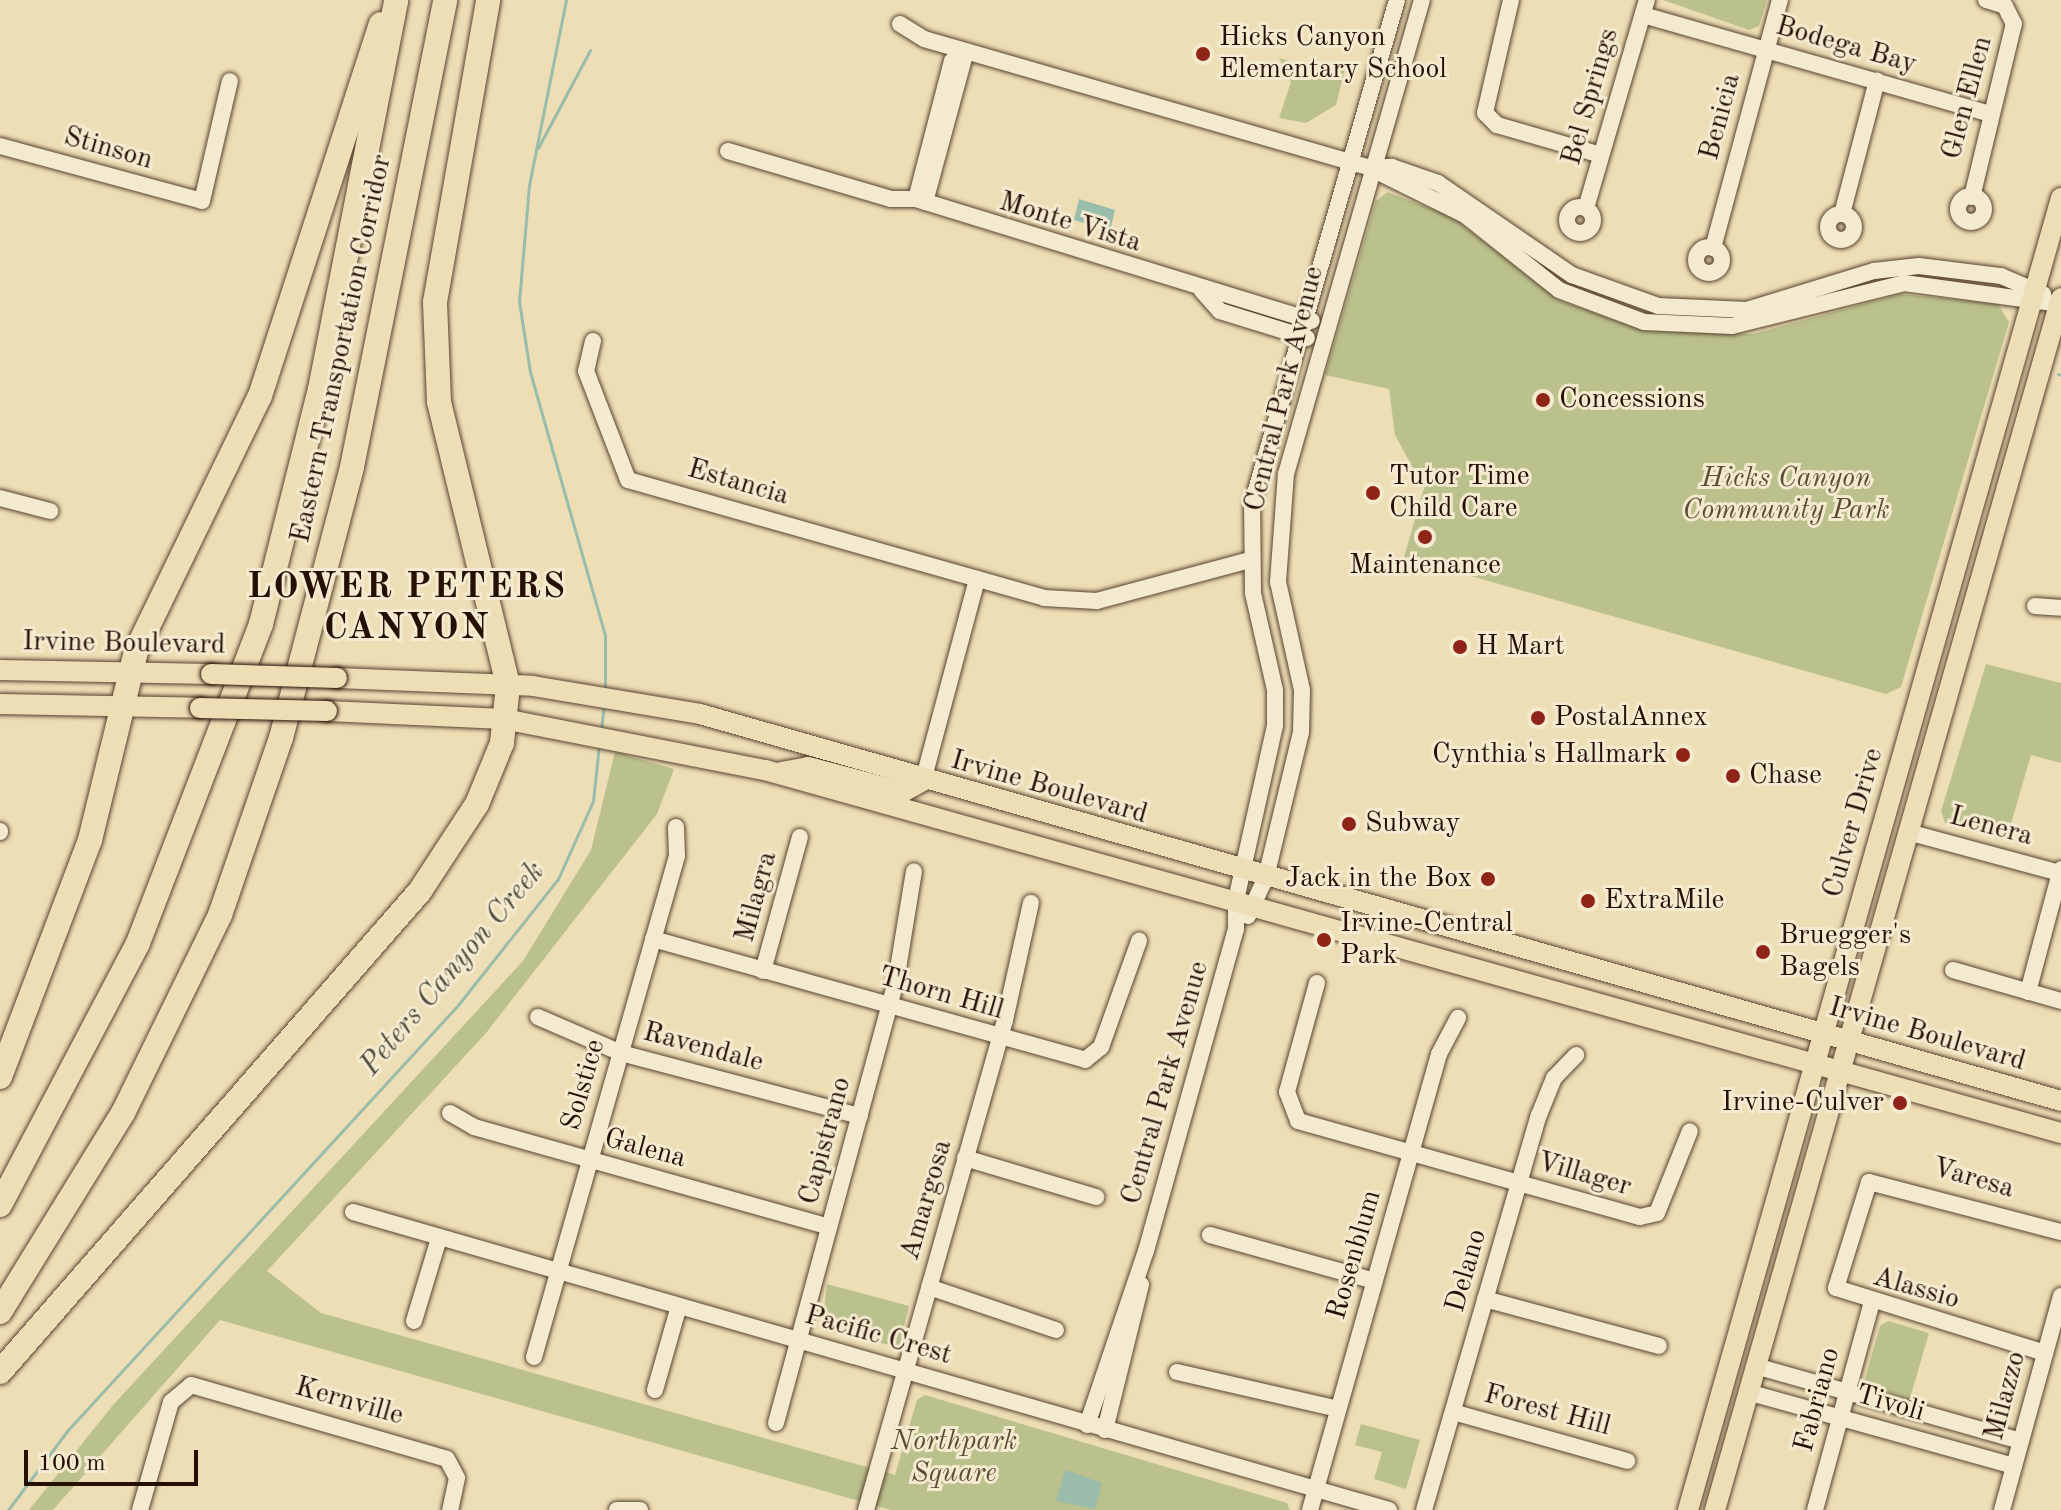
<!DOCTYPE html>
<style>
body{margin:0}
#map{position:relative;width:2061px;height:1510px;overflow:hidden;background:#eedeb5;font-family:"Old Standard TT",serif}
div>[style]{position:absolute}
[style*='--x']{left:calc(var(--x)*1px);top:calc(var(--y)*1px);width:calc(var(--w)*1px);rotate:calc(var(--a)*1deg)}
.green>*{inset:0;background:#bbc18c}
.water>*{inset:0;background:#9abcaa}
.stream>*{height:3px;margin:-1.5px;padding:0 1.5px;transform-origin:1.5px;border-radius:1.5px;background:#9abcaa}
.roads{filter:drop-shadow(0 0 2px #584331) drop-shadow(0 0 2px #584331)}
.minor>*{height:16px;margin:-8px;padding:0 8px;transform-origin:8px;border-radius:8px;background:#f4eacf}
.minor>.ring{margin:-8px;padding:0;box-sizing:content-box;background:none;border:16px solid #f4eacf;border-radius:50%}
.major>*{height:20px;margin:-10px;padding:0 10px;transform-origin:10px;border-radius:10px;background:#eedeb5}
.highway>*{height:24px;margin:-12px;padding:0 12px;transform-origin:12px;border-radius:12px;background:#eedeb5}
.bridges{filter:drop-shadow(0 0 2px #260f05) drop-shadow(0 0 2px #260f05)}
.major-bridge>*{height:20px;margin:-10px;padding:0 10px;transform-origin:10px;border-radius:10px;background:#eedeb5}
.dots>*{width:22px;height:22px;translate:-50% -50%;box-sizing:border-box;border:4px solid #f4eacf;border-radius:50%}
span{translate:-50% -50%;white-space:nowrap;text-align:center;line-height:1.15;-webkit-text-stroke:6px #f4eacf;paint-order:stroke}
.poi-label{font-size:28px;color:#260f05}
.left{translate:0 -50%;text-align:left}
.right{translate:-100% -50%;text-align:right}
.street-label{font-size:28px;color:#260f05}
.park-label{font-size:28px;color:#5a4d34;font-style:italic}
.water-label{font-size:30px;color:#4f4c3f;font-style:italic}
.district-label{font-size:36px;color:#260f05;font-weight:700;letter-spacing:2px}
.scale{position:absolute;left:24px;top:1450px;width:174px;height:36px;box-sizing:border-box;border:4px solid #260f05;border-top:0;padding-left:10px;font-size:24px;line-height:28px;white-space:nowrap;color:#260f05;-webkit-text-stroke:6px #f4eacf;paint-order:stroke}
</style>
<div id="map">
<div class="green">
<div style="clip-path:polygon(1663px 0,1767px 0,1759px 26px,1749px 30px)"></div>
<div style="clip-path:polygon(1279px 58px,1319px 70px,1346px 65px,1336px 105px,1306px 123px,1279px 118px,1291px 82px)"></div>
<div style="clip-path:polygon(1387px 192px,1451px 216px,1560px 301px,1647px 331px,1753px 334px,1900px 294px,1998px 304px,2009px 322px,1901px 687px,1886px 694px,1404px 557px,1424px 488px,1395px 435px,1389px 389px,1325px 375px,1376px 201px)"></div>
<div style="clip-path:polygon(1986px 664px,2061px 683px,2061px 763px,2031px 755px,2006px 841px,1945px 823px,1941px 811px)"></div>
<div style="clip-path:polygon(615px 752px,674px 769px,657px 814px,486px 1033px,267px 1271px,321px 1313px,895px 1475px,917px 1400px,925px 1395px,1287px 1503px,1290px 1510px,891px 1510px,220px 1320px,53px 1510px,29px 1510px,113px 1405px,523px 961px,591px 850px)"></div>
<div style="clip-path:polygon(827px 1284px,909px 1306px,899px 1347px,822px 1330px)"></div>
<div style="clip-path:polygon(1888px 1321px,1929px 1333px,1909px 1402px,1864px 1382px,1880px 1326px)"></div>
<div style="clip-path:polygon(1361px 1424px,1420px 1440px,1406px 1489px,1374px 1479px,1382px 1452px,1355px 1445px)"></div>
</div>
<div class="water">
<div style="clip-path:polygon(1079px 199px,1115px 210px,1110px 231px,1074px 220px)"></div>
<div style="clip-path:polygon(1065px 1470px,1102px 1483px,1095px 1509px,1056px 1501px)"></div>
</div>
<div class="stream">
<div style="--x:566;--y:0;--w:189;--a:101.3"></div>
<div style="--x:529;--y:185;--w:116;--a:94.9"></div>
<div style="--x:519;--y:301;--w:72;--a:81.2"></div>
<div style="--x:530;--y:372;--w:273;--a:74.1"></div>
<div style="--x:605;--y:635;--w:54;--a:90"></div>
<div style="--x:538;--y:148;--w:111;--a:-62"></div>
<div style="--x:2058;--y:374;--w:3;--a:18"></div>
<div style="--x:601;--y:729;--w:24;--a:-83"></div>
<div style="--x:8;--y:1510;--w:99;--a:-53.2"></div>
<div style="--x:67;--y:1431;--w:578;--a:-47.45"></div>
<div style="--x:458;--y:1005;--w:161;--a:-51.6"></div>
<div style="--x:558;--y:879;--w:85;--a:-65.8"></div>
<div style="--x:593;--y:801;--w:56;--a:-83.9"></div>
</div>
<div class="roads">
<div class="minor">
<div style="--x:1511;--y:0;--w:116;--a:103"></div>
<div style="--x:1485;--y:113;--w:17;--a:45"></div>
<div style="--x:1497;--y:125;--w:108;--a:16.1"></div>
<div style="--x:1643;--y:15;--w:361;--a:15.9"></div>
<div style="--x:900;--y:24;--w:28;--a:32"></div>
<div style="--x:924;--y:39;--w:464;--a:16.1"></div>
<div style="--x:1370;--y:168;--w:106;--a:26.3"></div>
<div style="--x:1465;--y:215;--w:120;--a:38.6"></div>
<div style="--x:1559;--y:290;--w:91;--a:20.6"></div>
<div style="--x:1644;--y:322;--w:88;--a:2.6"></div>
<div style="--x:1732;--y:326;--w:177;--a:-14"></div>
<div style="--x:1904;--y:283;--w:156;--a:7.7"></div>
<div style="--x:0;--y:146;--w:209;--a:15.2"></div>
<div style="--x:202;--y:201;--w:123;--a:-76.9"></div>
<div style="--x:728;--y:151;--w:170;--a:16.4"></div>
<div style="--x:891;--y:199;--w:25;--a:0"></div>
<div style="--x:916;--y:199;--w:414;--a:17.1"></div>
<div style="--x:1370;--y:168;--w:22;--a:-3"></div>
<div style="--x:1392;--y:167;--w:49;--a:19.2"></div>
<div style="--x:1438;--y:183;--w:163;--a:34.5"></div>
<div style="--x:1572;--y:275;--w:91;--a:19.8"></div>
<div style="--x:1658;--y:306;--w:89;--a:2.6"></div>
<div style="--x:1747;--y:310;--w:133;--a:-17.1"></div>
<div style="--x:1874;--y:271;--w:45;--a:-6.3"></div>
<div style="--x:1919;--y:266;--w:83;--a:7"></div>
<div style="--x:2001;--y:276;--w:46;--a:23.2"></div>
<div class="ring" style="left:1958px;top:196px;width:10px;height:10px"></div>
<div style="--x:1972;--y:197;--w:178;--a:-76.4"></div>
<div style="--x:2014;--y:24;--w:20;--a:-117"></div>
<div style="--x:2005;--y:6;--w:20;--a:-162"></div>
<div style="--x:916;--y:199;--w:143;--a:-75.4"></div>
<div style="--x:925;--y:202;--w:156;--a:-74.8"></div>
<div class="ring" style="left:1567px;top:207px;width:10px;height:10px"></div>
<div style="--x:1586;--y:208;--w:217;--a:-73.7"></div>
<div style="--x:1842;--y:214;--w:138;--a:-75.3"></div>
<div class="ring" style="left:1828px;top:214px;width:10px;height:10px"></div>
<div class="ring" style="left:1696px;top:247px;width:10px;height:10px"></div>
<div style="--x:1713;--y:248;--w:257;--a:-74.9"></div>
<div style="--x:1202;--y:291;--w:27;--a:48"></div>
<div style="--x:1220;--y:311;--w:91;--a:17.2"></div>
<div style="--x:593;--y:341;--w:31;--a:103"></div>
<div style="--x:586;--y:371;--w:117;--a:68.9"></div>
<div style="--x:628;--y:480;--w:432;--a:15.8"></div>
<div style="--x:1044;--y:598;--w:53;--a:3.2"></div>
<div style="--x:1097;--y:601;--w:158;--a:-15"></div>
<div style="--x:0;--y:498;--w:52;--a:14.6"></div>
<div style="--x:2035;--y:606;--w:26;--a:4"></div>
<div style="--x:923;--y:781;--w:209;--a:-75"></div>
<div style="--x:0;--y:831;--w:1;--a:90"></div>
<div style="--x:1908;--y:832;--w:157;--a:15.1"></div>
<div style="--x:1248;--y:916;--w:43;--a:-65.2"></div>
<div style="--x:1266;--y:877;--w:149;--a:-76.4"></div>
<div style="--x:1301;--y:732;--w:42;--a:-88.6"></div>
<div style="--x:1302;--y:690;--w:111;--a:-102.5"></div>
<div style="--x:1278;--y:582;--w:108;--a:-85.8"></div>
<div style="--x:1286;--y:474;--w:493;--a:-74"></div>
<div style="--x:653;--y:939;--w:449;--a:15.6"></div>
<div style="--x:1085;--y:1060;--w:21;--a:-39"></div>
<div style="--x:1101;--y:1047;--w:113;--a:-70.3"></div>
<div style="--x:1953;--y:970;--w:112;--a:16"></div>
<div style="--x:763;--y:971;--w:139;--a:-74.6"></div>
<div style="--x:1317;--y:983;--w:113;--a:105.4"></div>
<div style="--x:1287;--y:1092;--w:31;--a:69"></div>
<div style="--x:1298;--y:1121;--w:355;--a:15.7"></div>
<div style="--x:1640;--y:1217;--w:17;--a:-13"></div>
<div style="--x:1657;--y:1213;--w:88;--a:-68.1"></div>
<div style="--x:2028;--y:992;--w:127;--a:-75"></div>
<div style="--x:538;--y:1017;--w:90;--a:23.4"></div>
<div style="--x:621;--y:1053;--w:247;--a:14.8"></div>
<div style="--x:450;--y:1113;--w:28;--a:30"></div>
<div style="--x:474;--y:1127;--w:369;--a:15.7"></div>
<div style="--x:965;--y:1158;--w:137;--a:16.6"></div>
<div style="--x:353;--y:1212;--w:1078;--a:16.05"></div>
<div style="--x:1210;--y:1235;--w:171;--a:15.6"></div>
<div style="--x:929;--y:1287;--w:134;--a:18.7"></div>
<div style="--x:1485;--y:1299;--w:180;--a:15.1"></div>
<div style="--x:414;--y:1321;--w:87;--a:-73.2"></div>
<div style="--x:2045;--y:1353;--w:219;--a:-162.7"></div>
<div style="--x:1836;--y:1288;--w:111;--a:-72.7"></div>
<div style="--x:1869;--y:1182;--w:198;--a:14.6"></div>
<div style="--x:534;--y:1357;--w:521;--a:-74.07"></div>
<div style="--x:677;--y:856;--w:29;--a:-92"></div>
<div style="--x:1759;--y:1367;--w:272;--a:15.8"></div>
<div style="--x:1177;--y:1372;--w:165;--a:12.9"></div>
<div style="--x:655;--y:1390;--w:87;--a:-74.1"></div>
<div style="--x:1751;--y:1393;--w:273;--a:15.5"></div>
<div style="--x:1453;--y:1412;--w:181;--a:15.7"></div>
<div style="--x:776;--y:1423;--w:458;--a:-74.8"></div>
<div style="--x:896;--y:981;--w:111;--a:-80.7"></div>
<div style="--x:1087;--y:1425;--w:184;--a:-71.3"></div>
<div style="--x:1146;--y:1251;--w:334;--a:-74.4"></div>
<div style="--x:1236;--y:929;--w:29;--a:-90"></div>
<div style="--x:1236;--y:900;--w:178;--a:-77.4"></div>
<div style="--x:1275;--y:726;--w:36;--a:-90"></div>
<div style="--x:1275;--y:690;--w:99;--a:-102.8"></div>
<div style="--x:1253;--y:593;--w:89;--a:-90.6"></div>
<div style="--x:1252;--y:504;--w:524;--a:-73.95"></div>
<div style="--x:1105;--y:1430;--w:150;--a:-76.1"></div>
<div style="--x:140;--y:1510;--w:112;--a:-74"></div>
<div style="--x:171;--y:1402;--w:26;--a:-40"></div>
<div style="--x:191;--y:1385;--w:266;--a:16.1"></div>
<div style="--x:447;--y:1459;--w:21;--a:62"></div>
<div style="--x:457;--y:1478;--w:33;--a:102"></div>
<div style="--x:617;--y:1510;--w:23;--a:0"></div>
<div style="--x:866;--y:1510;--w:509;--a:-74.16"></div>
<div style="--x:1005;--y:1020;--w:120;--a:-77.5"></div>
<div style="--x:1310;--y:1510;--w:474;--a:-74.2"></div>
<div style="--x:1439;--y:1054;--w:41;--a:-62.2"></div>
<div style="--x:1424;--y:1510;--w:411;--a:-73.8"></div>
<div style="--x:1539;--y:1115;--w:40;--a:-68"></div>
<div style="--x:1554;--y:1078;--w:32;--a:-46"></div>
<div style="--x:1815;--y:1510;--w:213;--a:-74.7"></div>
<div style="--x:2002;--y:1510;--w:222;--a:-74.6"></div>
</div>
<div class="major">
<div style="--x:0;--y:670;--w:211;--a:1.1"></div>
<div style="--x:337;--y:678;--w:196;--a:2.3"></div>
<div style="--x:533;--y:686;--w:169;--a:9.5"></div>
<div style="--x:700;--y:714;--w:1415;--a:15.87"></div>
<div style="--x:0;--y:704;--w:200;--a:1.1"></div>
<div style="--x:327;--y:711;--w:177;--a:2.6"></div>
<div style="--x:504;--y:719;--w:266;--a:11.1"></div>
<div style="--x:765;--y:770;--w:1346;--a:15.65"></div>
<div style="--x:781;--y:772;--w:27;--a:-10"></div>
<div style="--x:808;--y:767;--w:98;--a:14.7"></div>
<div style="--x:903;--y:792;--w:23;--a:-29"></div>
<div style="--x:1688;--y:1510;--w:1364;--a:-74.13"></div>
<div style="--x:1715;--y:1510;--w:1260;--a:-74.07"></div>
</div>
<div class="highway">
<div style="--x:0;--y:1077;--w:254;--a:-69.2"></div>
<div style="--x:90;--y:840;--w:195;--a:-76.3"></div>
<div style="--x:136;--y:651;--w:284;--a:-64.1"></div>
<div style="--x:260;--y:396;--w:391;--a:-72"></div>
<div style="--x:0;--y:1205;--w:296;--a:-62.2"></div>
<div style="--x:138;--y:943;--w:342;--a:-68.9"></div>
<div style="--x:261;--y:624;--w:242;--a:-75.9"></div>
<div style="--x:320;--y:389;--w:396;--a:-78.9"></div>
<div style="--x:0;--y:1312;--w:234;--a:-58.3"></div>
<div style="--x:123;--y:1113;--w:220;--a:-63.9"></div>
<div style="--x:220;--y:915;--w:187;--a:-71"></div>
<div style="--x:281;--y:738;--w:280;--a:-75.3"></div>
<div style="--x:352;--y:467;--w:476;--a:-78.7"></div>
<div style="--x:0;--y:1372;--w:639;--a:-48.87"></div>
<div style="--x:420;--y:891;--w:104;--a:-56.8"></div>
<div style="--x:477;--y:804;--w:66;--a:-67.7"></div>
<div style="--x:502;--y:743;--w:58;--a:-84.1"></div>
<div style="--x:508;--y:685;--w:291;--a:-103.7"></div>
<div style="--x:439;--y:402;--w:100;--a:-92.3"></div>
<div style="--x:435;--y:302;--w:307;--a:-80"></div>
</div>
</div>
<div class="bridges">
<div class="major-bridge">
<div style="--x:211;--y:674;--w:126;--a:1.8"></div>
<div style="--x:200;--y:708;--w:127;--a:1.4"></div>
</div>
</div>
<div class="dots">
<div style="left:1203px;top:54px;background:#8f2418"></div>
<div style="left:1543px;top:400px;background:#8f2418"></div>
<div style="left:1373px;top:493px;background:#8f2418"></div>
<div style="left:1425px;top:537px;background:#8f2418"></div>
<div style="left:1460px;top:647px;background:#8f2418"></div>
<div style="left:1538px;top:718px;background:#8f2418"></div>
<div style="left:1683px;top:755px;background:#8f2418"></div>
<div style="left:1733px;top:776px;background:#8f2418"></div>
<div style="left:1349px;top:824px;background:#8f2418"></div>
<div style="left:1488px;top:879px;background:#8f2418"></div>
<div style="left:1588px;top:901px;background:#8f2418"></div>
<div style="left:1324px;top:940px;background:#8f2418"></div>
<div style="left:1763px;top:952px;background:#8f2418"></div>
<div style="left:1900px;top:1103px;background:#8f2418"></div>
</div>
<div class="poi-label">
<span class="left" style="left:1219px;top:54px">Hicks Canyon<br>Elementary School</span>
<span class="left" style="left:1559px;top:400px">Concessions</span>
<span class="left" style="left:1389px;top:493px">Tutor Time<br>Child Care</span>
<span style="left:1425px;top:566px">Maintenance</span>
<span class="left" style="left:1476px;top:647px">H Mart</span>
<span class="left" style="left:1554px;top:718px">PostalAnnex</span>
<span class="right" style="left:1667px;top:755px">Cynthia's Hallmark</span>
<span class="left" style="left:1749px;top:776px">Chase</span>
<span class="left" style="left:1365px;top:824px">Subway</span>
<span class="right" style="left:1472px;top:879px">Jack in the Box</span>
<span class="left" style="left:1604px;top:901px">ExtraMile</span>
<span class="left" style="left:1340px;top:940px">Irvine-Central<br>Park</span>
<span class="left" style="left:1779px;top:952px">Bruegger's<br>Bagels</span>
<span class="right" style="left:1884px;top:1103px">Irvine-Culver</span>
</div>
<div class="street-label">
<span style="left:1846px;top:46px;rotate:16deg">Bodega Bay</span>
<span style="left:1591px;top:97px;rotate:-74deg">Bel Springs</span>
<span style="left:1968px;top:98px;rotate:-75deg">Glen Ellen</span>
<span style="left:1721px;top:117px;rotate:-75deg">Benicia</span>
<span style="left:108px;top:149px;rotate:16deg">Stinson</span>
<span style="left:1070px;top:223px;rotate:17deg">Monte Vista</span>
<span style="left:342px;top:349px;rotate:-78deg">Eastern Transportation Corridor</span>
<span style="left:1285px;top:389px;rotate:-76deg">Central Park Avenue</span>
<span style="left:738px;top:483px;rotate:16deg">Estancia</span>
<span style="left:124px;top:644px;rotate:1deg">Irvine Boulevard</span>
<span style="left:1049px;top:788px;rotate:16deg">Irvine Boulevard</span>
<span style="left:1854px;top:823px;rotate:-74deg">Culver Drive</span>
<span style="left:1991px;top:827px;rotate:15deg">Lenera</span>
<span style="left:757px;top:897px;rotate:-75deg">Milagra</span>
<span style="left:941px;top:994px;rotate:16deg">Thorn Hill</span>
<span style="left:1927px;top:1035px;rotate:16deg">Irvine Boulevard</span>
<span style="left:703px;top:1048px;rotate:15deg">Ravendale</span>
<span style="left:1166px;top:1083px;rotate:-74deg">Central Park Avenue</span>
<span style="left:584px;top:1085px;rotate:-74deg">Solstice</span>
<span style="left:826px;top:1141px;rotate:-75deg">Capistrano</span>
<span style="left:645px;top:1149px;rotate:15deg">Galena</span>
<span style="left:1584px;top:1175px;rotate:16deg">Villager</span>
<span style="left:1973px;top:1179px;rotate:16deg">Varesa</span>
<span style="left:927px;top:1200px;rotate:-74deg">Amargosa</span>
<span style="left:1355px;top:1255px;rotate:-74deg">Rosenblum</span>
<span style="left:1467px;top:1271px;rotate:-74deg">Delano</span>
<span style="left:1916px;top:1289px;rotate:16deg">Alassio</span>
<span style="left:878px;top:1336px;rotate:16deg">Pacific Crest</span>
<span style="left:2006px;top:1396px;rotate:-75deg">Milazzo</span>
<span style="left:1818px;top:1400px;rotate:-75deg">Fabriano</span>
<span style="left:349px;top:1402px;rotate:16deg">Kernville</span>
<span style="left:1890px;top:1404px;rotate:16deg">Tivoli</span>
<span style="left:1547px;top:1411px;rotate:15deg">Forest Hill</span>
</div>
<div class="park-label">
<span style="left:1786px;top:495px">Hicks Canyon<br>Community Park</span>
<span style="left:954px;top:1458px">Northpark<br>Square</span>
</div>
<div class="water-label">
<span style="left:453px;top:969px;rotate:-50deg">Peters Canyon Creek</span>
</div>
<div class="district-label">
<span style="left:407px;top:609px">LOWER PETERS<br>CANYON</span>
</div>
<div class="scale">100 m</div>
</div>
